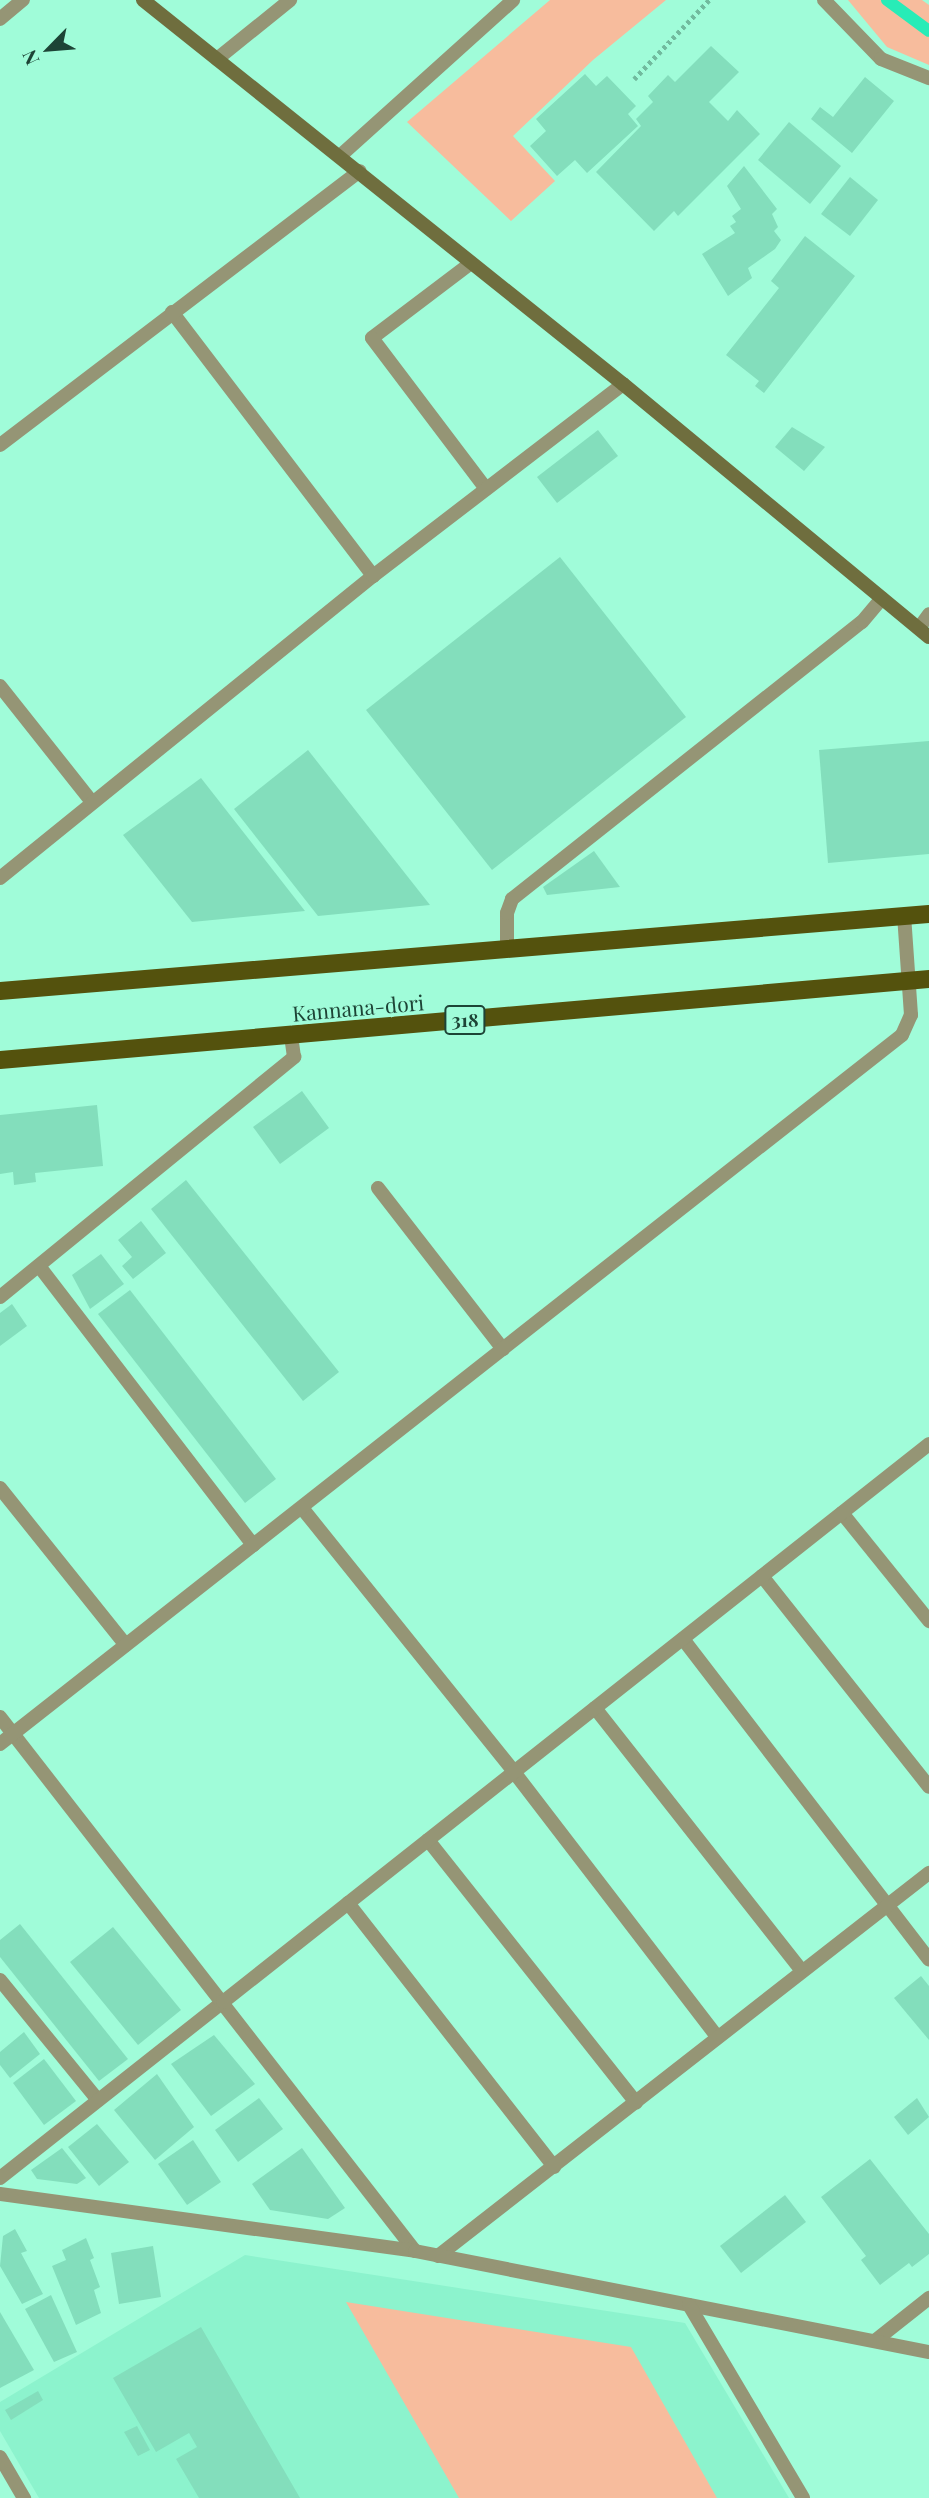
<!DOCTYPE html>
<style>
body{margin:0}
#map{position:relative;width:929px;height:2498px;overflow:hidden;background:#a0fcd9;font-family:"Playfair Display",serif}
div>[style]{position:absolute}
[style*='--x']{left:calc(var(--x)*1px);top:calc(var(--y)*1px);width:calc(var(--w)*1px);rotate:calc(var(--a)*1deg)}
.built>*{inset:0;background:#8cf3cd}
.green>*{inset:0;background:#f7bc9d}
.stream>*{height:12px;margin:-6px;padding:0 6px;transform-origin:6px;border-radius:6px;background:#28ecb7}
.building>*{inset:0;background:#83debc}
.path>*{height:4.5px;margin-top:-2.25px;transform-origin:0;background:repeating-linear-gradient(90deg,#71ba9e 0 3.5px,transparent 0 7px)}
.lane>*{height:14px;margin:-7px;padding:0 7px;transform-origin:7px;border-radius:7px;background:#959575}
.street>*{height:14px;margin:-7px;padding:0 7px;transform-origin:7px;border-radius:7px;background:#959575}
.secondary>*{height:14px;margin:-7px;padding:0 7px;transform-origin:7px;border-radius:7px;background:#6f6e3e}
.primary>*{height:18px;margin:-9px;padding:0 9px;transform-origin:9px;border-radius:9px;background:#54520d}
span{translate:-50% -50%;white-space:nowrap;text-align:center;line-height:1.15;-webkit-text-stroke:6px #a0fcd9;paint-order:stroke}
.shield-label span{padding:2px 5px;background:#a0fcd9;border:2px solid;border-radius:5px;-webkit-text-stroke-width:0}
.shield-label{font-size:19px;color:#1d4436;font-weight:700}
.street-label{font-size:21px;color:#1d4436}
.north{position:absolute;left:14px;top:14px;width:70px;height:70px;-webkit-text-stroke:5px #a0fcd9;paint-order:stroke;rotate:245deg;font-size:19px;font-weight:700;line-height:28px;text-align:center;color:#1d4436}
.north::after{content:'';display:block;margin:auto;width:24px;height:32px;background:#1d4436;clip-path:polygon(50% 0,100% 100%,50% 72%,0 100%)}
</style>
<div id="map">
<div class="built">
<div style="clip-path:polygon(245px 2255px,685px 2323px,789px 2498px,39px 2498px,0 2431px,0 2402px)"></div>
</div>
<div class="green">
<div style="clip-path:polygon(550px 0,666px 0,593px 60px,513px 136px,555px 181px,511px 221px,407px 122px)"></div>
<div style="clip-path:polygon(848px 0,922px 0,929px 5px,929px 65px,887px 47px)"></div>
<div style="clip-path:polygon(346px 2302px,631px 2347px,717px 2498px,459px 2498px)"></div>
</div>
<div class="stream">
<div style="--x:887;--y:0;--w:52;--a:36.4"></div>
</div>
<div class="building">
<div style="clip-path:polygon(711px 46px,739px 72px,709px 102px,728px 121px,737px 110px,760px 134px,678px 216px,674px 211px,654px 231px,596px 172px,641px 126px,636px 119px,653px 102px,648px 96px,668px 75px,675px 82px)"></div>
<div style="clip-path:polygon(585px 74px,596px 86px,607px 76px,636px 106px,628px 114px,638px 126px,587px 173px,575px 160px,557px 176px,530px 146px,546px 131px,536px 119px)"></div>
<div style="clip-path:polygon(865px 77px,894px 101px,852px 153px,811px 119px,820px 107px,833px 117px)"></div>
<div style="clip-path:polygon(789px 122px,841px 166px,810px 204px,758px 160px)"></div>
<div style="clip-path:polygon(744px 166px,777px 209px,772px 214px,778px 227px,774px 231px,781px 240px,775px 249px,748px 268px,752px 278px,728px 296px,702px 254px,735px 233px,730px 226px,736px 222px,732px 216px,741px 209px,727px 186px)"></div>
<div style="clip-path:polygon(850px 177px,878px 200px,850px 236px,821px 214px)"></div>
<div style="clip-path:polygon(805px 236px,855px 276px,764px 393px,755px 386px,759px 381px,726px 355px,779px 288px,771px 281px)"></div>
<div style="clip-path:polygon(792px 427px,825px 447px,804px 471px,775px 447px)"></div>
<div style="clip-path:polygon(598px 430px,618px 456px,557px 503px,537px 477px)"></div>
<div style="clip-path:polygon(560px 557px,686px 717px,492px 870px,366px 710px)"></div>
<div style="clip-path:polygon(929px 741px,929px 854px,828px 863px,819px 750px)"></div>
<div style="clip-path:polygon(308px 750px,430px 905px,318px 916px,234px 809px)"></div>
<div style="clip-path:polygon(201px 778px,305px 911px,192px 922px,123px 835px)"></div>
<div style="clip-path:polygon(594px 851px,620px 887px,547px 895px,543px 887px)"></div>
<div style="clip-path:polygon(302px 1091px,329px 1128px,280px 1164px,253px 1127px)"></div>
<div style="clip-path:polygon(97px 1105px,103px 1166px,35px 1173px,36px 1182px,14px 1185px,13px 1172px,0 1174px,0 1115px)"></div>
<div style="clip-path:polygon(186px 1180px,339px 1372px,303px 1401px,151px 1209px)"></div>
<div style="clip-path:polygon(141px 1221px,166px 1253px,133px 1279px,122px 1266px,132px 1257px,118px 1240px)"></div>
<div style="clip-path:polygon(101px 1254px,124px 1284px,90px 1309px,72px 1275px)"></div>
<div style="clip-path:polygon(130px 1290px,276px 1479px,245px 1503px,98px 1314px)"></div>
<div style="clip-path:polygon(12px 1304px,27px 1326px,0 1346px,0 1313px)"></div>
<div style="clip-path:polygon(20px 1924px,128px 2059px,99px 2081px,0 1957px,0 1940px)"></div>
<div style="clip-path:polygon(113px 1927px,181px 2010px,138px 2045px,70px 1962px)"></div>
<div style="clip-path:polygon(921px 1976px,929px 1986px,929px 2040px,894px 1998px)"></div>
<div style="clip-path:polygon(24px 2032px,40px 2054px,10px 2078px,0 2065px,0 2052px)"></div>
<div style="clip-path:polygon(214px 2035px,255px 2084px,211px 2116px,171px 2064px)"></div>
<div style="clip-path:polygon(44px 2059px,76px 2101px,44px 2125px,13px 2083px)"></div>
<div style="clip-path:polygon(157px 2074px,194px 2127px,155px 2160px,114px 2110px)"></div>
<div style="clip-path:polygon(259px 2098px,283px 2129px,238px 2162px,215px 2130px)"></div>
<div style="clip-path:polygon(917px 2098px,929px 2117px,908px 2135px,894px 2117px)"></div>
<div style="clip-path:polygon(97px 2124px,129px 2162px,99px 2186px,68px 2147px)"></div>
<div style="clip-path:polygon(193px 2140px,221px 2182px,187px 2205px,158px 2164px)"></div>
<div style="clip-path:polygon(62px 2148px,86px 2178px,77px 2184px,37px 2179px,31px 2170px)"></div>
<div style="clip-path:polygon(302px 2148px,345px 2208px,328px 2219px,270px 2210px,252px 2184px)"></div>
<div style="clip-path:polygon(870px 2159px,929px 2234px,929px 2254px,912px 2267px,909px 2263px,880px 2285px,861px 2260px,866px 2256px,821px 2197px)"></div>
<div style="clip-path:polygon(785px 2195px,806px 2222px,741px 2273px,720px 2246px)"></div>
<div style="clip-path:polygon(15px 2229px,27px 2251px,21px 2253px,43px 2294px,22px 2304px,0 2266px,3px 2236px)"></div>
<div style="clip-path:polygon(86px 2238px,94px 2258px,90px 2260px,100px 2287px,94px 2290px,101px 2313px,76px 2325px,52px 2266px,66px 2260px,62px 2250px)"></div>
<div style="clip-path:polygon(153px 2246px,161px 2297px,119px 2304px,111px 2253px)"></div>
<div style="clip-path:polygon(51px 2295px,77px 2352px,54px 2362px,25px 2309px)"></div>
<div style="clip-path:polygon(0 2312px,34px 2370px,0 2388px)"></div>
<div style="clip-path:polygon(201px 2327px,300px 2498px,199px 2498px,176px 2459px,197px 2447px,189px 2433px,156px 2452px,113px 2378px)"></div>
<div style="clip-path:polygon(38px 2391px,43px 2400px,11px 2420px,5px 2410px)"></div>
<div style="clip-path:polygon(137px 2426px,150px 2450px,138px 2456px,124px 2432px)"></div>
</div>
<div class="path">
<div style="--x:634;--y:79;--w:109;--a:-46.5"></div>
</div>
<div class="lane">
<div style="--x:217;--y:59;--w:94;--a:-38.9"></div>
<div style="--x:340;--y:156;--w:233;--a:-42"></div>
<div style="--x:919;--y:628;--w:17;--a:-54"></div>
<div style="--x:378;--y:1188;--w:204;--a:52.2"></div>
<div style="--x:302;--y:1508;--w:339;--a:51.2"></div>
<div style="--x:514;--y:1772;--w:334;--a:52.5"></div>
<div style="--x:842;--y:1513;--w:139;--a:51.1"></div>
<div style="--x:762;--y:1576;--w:269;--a:51.6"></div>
<div style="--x:683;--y:1639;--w:404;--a:52.5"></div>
<div style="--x:595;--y:1708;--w:335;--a:51.8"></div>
<div style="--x:428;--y:1840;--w:335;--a:51.6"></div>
<div style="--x:348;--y:1903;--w:335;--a:52"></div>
<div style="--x:0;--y:1980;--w:155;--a:50.8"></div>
<div style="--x:0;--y:2178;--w:284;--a:-38.3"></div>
<div style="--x:438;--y:2256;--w:623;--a:-37.96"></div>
<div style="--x:876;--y:2340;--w:68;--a:-38.4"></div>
<div style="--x:0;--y:2457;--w:48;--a:59.7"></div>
</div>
<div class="street">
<div style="--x:824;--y:0;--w:82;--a:46"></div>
<div style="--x:881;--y:59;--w:52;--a:21.6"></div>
<div style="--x:0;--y:19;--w:30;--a:-40"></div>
<div style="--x:471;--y:263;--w:124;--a:142.9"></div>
<div style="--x:372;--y:338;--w:189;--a:52.9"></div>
<div style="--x:172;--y:312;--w:332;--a:52.7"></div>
<div style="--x:0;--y:445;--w:452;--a:-37.3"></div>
<div style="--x:0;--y:686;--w:148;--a:51.6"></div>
<div style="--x:0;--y:878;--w:480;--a:-39"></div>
<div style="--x:373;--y:576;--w:315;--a:-37.5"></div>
<div style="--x:507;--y:949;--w:36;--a:-90"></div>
<div style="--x:507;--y:913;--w:15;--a:-70"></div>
<div style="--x:512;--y:899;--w:446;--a:-38.4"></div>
<div style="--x:862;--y:622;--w:31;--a:-50"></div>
<div style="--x:39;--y:1266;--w:352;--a:52.5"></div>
<div style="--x:0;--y:1297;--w:380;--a:-39.2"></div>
<div style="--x:294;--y:1057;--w:21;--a:-98"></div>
<div style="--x:0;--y:1488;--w:201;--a:51.3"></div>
<div style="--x:0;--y:1717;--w:676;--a:52.15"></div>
<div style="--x:0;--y:1744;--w:1147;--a:-38.17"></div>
<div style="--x:902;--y:1035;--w:22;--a:-66"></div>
<div style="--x:911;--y:1015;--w:99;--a:-94"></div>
<div style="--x:223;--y:2002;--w:900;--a:-38.32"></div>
<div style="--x:0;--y:2194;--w:419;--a:7.8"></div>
<div style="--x:415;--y:2251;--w:524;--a:11.12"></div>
<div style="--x:689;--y:2305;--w:224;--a:59.4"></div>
</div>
<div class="secondary">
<div style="--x:143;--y:0;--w:615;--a:38.66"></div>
<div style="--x:623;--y:384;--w:397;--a:39.6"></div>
</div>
<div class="primary">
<div style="--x:0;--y:991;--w:932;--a:-4.74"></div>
<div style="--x:0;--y:1060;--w:933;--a:-4.98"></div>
</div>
<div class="shield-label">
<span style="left:465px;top:1020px">318</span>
</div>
<div class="street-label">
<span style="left:358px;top:1007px;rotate:-5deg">Kannana-dori</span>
</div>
<div class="north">N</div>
</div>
